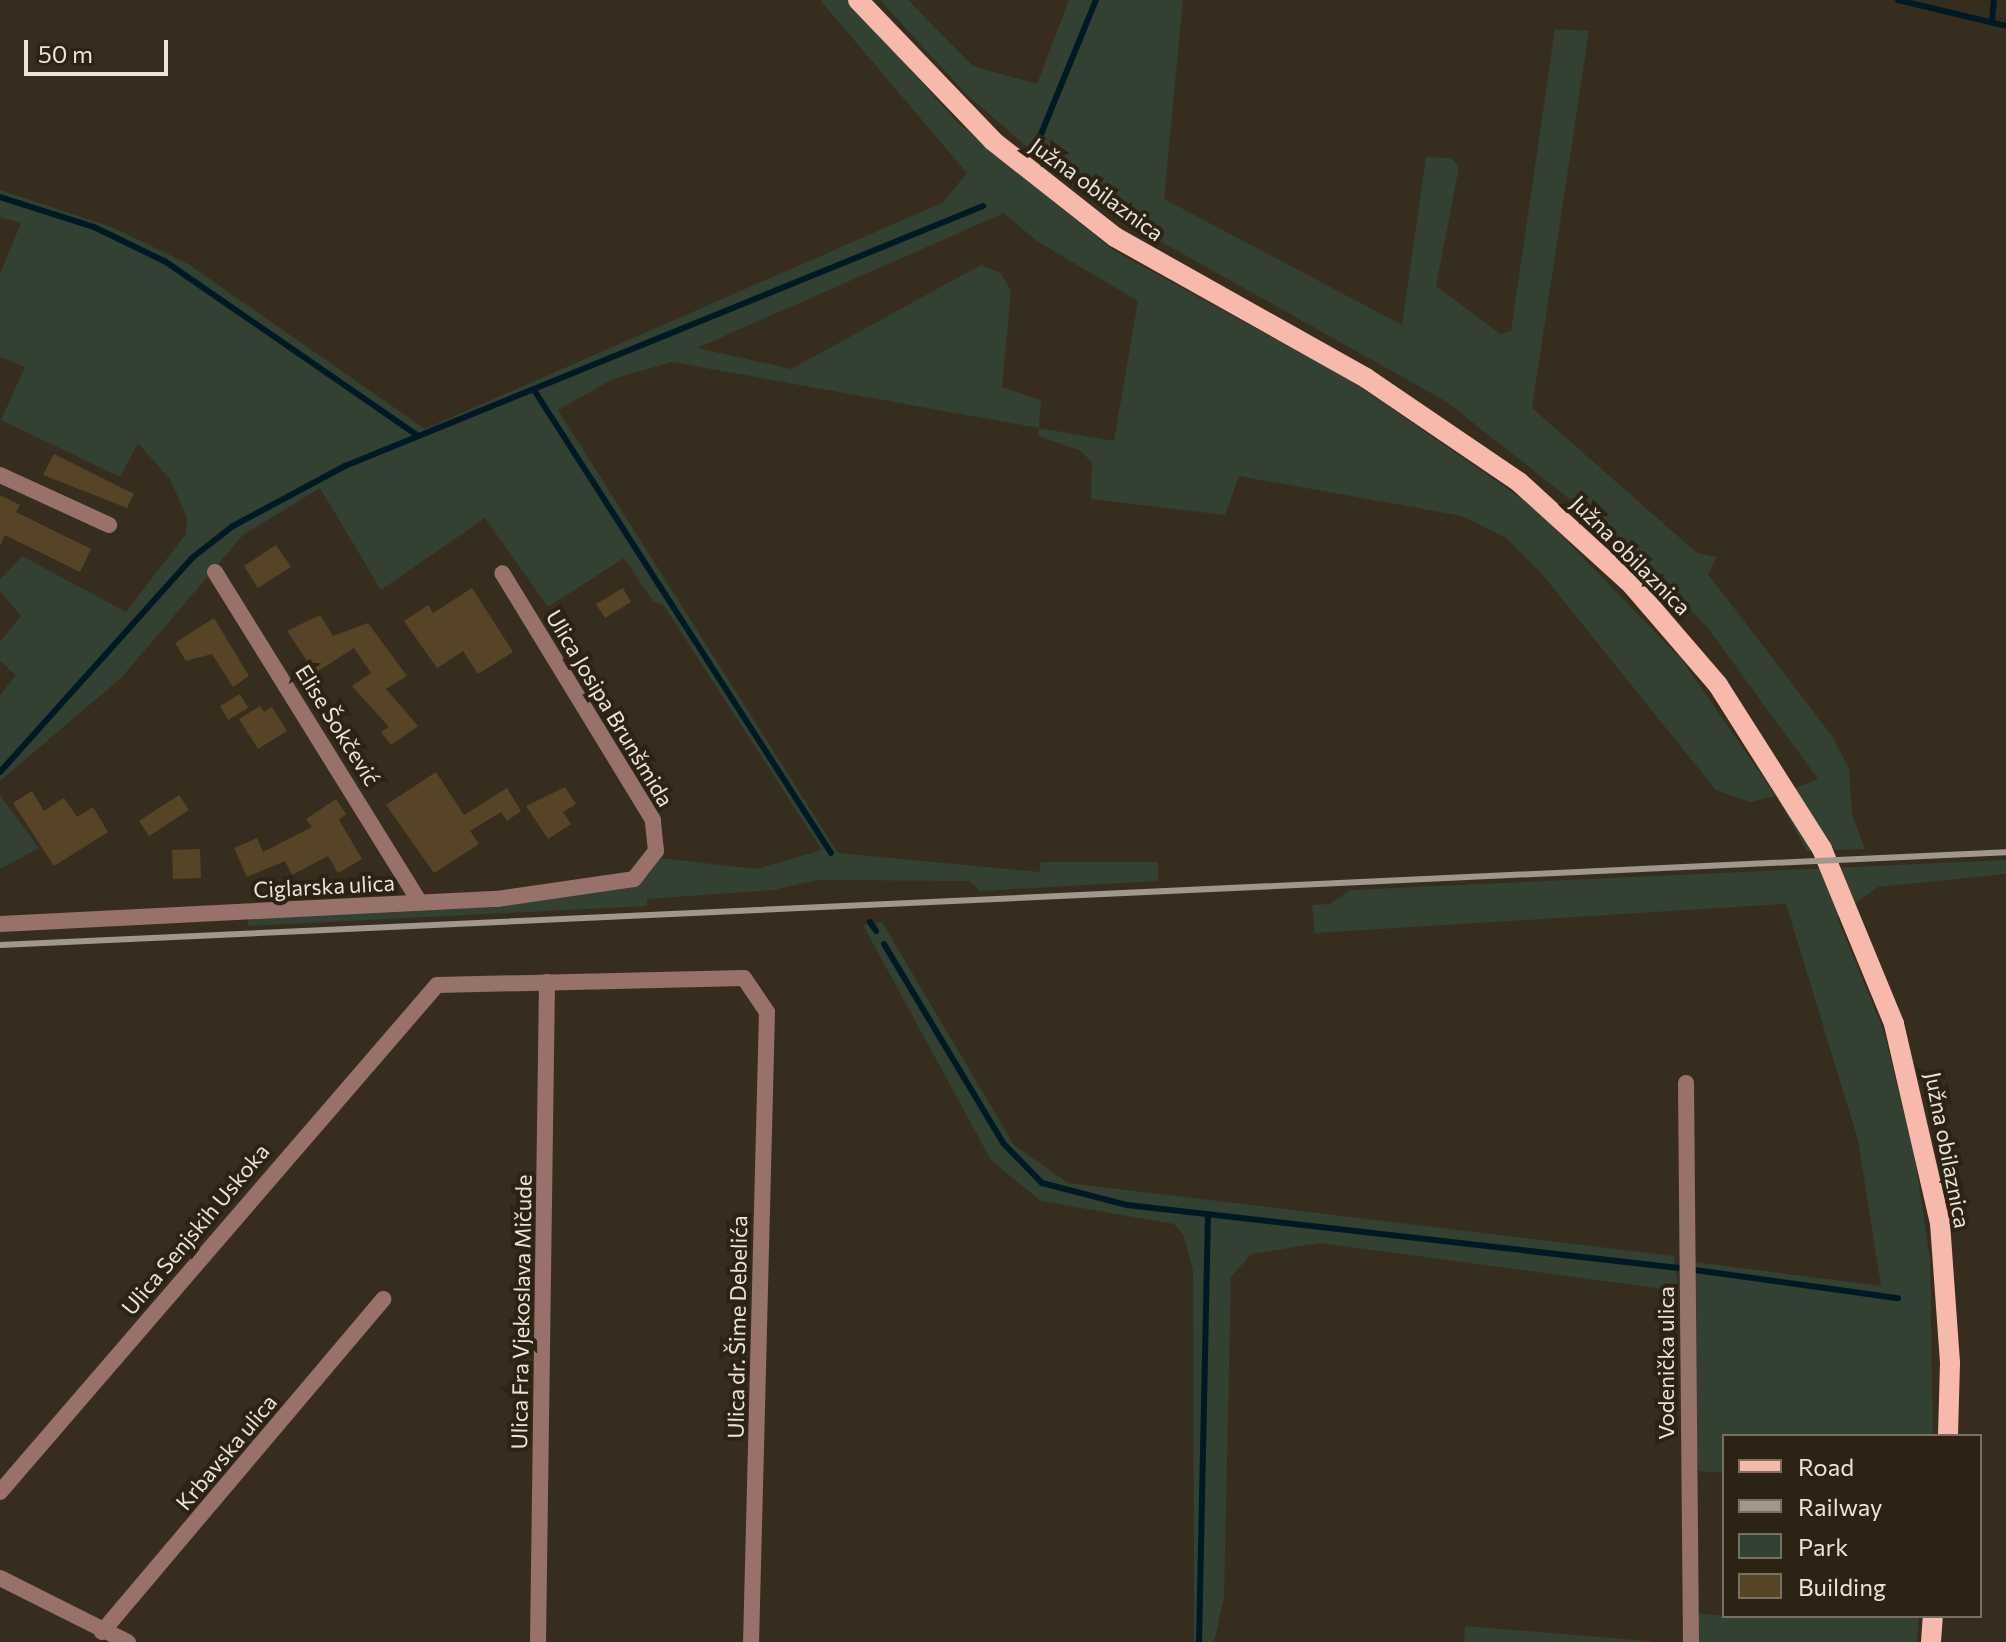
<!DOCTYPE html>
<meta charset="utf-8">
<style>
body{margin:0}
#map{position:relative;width:2006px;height:1642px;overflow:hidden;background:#372d1e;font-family:Commissioner,sans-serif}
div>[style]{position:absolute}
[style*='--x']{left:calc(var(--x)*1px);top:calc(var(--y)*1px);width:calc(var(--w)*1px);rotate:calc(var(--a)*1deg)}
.green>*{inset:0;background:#324131}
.stream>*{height:6px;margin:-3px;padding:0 3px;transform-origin:3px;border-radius:3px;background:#001a25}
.building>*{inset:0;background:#574427}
.minor>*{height:16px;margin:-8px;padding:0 8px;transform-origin:8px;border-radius:8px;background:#98726a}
.primary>*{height:20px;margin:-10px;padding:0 10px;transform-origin:10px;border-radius:10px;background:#f7b9ab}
.rail>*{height:6px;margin:-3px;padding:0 3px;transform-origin:3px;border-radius:3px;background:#a0988c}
span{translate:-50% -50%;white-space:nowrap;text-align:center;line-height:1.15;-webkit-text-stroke:8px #2d2314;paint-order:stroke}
.street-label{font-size:22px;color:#ebe4db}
.legend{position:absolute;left:1722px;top:1434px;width:260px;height:184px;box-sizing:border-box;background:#2d2314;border:2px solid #797064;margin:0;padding:10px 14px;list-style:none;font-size:24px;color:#ebe4db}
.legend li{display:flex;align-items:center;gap:16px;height:40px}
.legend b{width:40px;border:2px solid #797064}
.scale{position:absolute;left:24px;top:40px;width:144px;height:36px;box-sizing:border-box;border:4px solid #ebe4db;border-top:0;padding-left:10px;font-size:24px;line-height:28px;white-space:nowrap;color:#ebe4db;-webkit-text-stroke:6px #2d2314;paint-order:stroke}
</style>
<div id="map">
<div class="green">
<div style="clip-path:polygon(evenodd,820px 0,848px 0,958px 123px,1113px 250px,1350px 380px,1534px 507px,1682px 660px,1776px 796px,1818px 779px,1707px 627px,1636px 552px,1447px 402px,1151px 236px,1053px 169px,967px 95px,880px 0,908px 0,973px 66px,1037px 84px,1069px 0,1183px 0,1164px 199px,1402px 325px,1426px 157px,1451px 158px,1459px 167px,1436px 286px,1500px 334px,1511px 331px,1555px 29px,1589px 31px,1532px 408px,1697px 553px,1717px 557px,1708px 574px,1832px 736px,1849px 769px,1852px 815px,1865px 849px,1807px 851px,1776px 796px,1750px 802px,1716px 790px,1542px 574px,1506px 538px,1462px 516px,1239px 476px,1225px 515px,1091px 499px,1092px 462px,1079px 450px,1038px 436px,1039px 428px,672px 362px,613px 379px,558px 410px,838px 853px,1039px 872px,1041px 862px,1158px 862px,1158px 881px,980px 891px,970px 881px,818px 880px,773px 890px,647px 899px,647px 906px,248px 926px,247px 916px,506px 903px,647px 876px,660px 858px,756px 869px,822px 850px,664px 606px,653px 601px,624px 558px,548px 607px,485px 518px,381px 590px,320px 488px,243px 535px,121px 678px,0 781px,0 695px,16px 675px,0 661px,0 642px,21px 616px,0 591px,0 580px,22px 556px,126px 612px,186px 534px,187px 517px,170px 479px,138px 443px,120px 477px,1px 420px,25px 367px,0 357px,0 274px,21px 223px,0 217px,0 190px,114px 228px,188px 264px,425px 429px,942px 203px,967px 173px,820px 0,1004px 213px,1037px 241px,1138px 301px,1114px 441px,1039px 428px,1041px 400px,1002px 387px,1011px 291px,1001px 273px,981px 265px,791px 369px,697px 348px,1004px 213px)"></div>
<div style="clip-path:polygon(0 795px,39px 848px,0 869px)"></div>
<div style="clip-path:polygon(2006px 860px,2006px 874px,1878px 887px,1837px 917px,1883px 1029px,1914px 1152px,1930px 1259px,1933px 1436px,1724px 1436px,1724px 1473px,1699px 1471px,1695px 1442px,1695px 1262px,1881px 1286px,1858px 1140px,1786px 904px,1315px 933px,1312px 905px,1330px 904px,1350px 890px)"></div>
<div style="clip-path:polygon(882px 922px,1014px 1145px,1068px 1183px,1674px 1256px,1679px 1291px,1320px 1243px,1251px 1254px,1231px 1277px,1224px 1597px,1214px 1642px,1194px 1642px,1193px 1271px,1184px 1236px,1174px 1224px,1041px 1201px,991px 1160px,863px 925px)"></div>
<div style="clip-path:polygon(1695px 1613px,1724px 1616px,1919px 1616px,1917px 1642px,1696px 1642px)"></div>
<div style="clip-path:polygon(1465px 1626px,1660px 1642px,1464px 1642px)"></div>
</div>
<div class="stream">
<div style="--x:1898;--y:0;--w:111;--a:13.5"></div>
<div style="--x:1992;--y:21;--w:21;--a:-85"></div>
<div style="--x:1039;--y:139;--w:150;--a:-67.7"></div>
<div style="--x:0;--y:197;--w:99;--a:17.7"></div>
<div style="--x:94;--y:227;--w:80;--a:25.9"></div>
<div style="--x:166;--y:262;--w:306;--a:34.6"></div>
<div style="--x:534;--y:390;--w:550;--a:57.32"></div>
<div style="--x:0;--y:772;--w:288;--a:-48.1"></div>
<div style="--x:192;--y:558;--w:52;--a:-38"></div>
<div style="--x:233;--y:526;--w:127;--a:-28.2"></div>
<div style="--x:345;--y:466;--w:689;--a:-22.17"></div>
<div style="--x:870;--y:922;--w:11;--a:56"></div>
<div style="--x:884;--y:944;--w:232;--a:59.1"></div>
<div style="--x:1003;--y:1143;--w:56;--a:45.7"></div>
<div style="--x:1042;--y:1183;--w:88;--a:14.5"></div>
<div style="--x:1127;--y:1205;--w:555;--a:6.52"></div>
<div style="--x:1695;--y:1270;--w:205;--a:7.9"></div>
<div style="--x:1199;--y:1642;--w:428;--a:-88.8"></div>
</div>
<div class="building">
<div style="clip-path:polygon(54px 454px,134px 494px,127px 508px,43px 475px)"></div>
<div style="clip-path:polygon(0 495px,20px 505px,16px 512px,91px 549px,80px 572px,5px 535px,0 546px)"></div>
<div style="clip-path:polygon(276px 545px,291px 567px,258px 588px,244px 566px)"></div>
<div style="clip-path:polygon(472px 588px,513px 652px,478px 674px,463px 651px,437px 668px,404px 621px,428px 605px,433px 613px)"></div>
<div style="clip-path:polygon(623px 588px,631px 602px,605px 618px,596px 604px)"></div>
<div style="clip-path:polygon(320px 615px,333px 636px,368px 623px,407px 676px,386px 689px,418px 726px,391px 745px,381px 732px,389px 727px,352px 686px,371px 673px,354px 648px,315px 673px,287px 631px)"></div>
<div style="clip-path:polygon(214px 618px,249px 676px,233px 687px,212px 654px,186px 661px,175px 643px)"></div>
<div style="clip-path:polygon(240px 694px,248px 708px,228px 720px,220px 706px)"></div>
<div style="clip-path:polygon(260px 706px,264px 712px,272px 707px,287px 731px,258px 749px,239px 719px)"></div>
<div style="clip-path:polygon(436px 772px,464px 815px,507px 788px,521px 811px,507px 821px,501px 812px,470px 831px,479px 844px,434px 873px,386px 805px)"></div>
<div style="clip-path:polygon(565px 787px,576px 804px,563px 812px,571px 824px,548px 839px,526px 806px)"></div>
<div style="clip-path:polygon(32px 791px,44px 811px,64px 798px,77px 817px,93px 807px,108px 832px,54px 866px,13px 803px)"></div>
<div style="clip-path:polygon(179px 795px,189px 810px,149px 836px,139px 821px)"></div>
<div style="clip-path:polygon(336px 799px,346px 814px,339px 820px,362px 859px,338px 873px,328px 856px,292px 875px,285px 861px,247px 877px,234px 848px,257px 838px,263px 852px,312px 827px,306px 819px)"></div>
<div style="clip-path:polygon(200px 849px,201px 878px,173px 879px,172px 850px)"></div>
</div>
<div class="minor">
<div style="--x:0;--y:475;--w:120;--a:24.6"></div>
<div style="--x:215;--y:572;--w:389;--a:58.2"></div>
<div style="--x:0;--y:924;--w:498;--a:-2.9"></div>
<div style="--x:497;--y:899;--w:138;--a:-8.3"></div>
<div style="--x:634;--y:879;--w:36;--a:-52"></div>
<div style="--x:656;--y:851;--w:31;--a:-96"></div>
<div style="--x:653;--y:820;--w:289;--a:-121.4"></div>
<div style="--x:1686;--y:1083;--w:559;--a:89.49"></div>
<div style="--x:0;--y:1492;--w:669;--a:-49.24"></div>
<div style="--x:437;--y:985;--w:307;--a:-1.3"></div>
<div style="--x:744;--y:978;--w:41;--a:55.9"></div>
<div style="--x:767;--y:1012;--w:630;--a:91.45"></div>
<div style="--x:0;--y:1578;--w:143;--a:26.6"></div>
<div style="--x:102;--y:1632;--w:436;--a:-49.8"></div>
<div style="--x:538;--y:1642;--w:660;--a:-89.22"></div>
</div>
<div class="primary">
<div style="--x:858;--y:0;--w:195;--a:46.2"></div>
<div style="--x:993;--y:141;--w:155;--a:38.2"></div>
<div style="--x:1115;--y:237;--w:288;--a:29.3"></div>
<div style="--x:1366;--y:378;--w:185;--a:34.2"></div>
<div style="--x:1519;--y:482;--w:153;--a:42.3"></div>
<div style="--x:1632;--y:585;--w:132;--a:49.3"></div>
<div style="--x:1718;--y:685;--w:194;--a:57.6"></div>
<div style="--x:1822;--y:849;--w:189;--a:67.6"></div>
<div style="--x:1894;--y:1024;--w:204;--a:77"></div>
<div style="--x:1940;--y:1223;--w:140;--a:85.9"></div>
<div style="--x:1950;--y:1363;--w:73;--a:91.6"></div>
<div style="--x:1931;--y:1642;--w:26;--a:-86"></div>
</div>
<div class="rail">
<div style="--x:0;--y:945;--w:2008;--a:-2.65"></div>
</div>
<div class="street-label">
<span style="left:1097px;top:189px;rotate:36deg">Južna obilaznica</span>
<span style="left:1631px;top:555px;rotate:45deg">Južna obilaznica</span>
<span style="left:610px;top:708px;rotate:59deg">Ulica Josipa Brunšmida</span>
<span style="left:338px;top:725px;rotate:58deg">Elise Šokčević</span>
<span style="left:324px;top:886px;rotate:-3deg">Ciglarska ulica</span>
<span style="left:1948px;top:1150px;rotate:79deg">Južna obilaznica</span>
<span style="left:195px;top:1229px;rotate:-50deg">Ulica Senjskih Uskoka</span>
<span style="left:521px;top:1312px;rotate:-89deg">Ulica Fra Vjekoslava Mičude</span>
<span style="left:737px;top:1327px;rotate:-89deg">Ulica dr. Šime Debelića</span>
<span style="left:1666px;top:1363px;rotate:-90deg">Vodenička ulica</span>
<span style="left:226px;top:1452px;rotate:-50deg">Krbavska ulica</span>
</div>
<ul class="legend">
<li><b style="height:10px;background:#f7b9ab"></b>Road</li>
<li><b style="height:10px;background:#a0988c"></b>Railway</li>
<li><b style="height:22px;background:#324131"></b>Park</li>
<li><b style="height:22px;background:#574427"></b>Building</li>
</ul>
<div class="scale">50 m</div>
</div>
